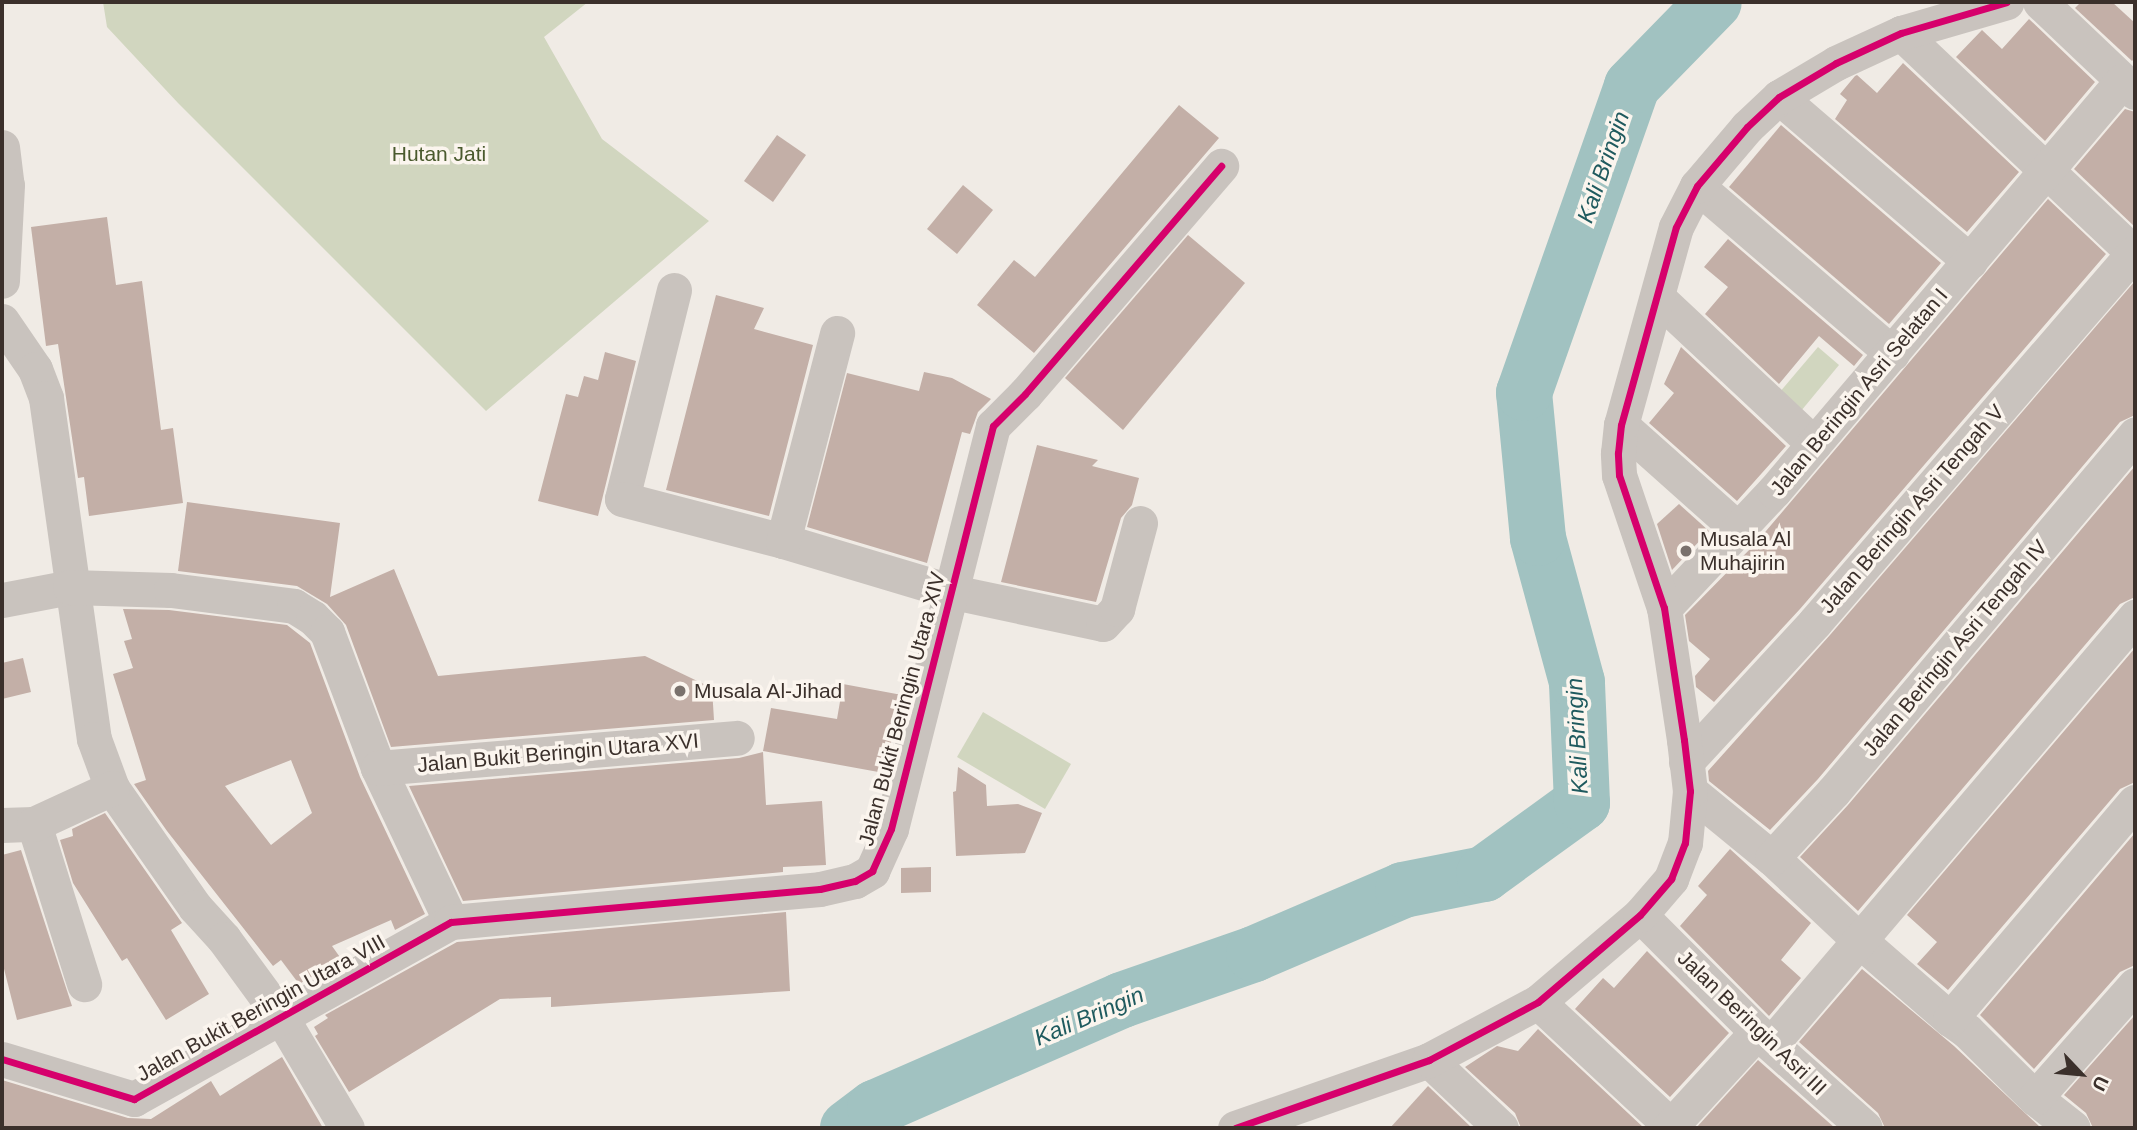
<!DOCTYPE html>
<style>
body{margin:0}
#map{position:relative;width:2137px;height:1130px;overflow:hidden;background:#f0ebe5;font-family:Arial,sans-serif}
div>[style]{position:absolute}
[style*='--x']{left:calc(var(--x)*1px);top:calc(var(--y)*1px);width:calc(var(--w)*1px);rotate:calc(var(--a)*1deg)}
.green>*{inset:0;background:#d1d6bf}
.river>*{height:56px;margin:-28px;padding:0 28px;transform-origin:28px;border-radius:28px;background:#a1c2c1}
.building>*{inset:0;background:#c3afa7}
.minor>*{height:35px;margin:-17.5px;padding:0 17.5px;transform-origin:17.5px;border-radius:17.5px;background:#c9c3be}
.cycleway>*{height:7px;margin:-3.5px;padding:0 3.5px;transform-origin:3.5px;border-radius:3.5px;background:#d6006c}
.dots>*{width:19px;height:19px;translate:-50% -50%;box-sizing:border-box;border:4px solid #fbf5ee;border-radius:50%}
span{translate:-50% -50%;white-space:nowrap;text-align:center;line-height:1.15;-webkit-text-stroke:7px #fbf5ee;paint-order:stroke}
.park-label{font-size:21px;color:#4a5a2e}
.street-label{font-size:21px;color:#3b302b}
.poi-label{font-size:21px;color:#3b302b}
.left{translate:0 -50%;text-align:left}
.water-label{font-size:23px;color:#1f5a5e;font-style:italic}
.frame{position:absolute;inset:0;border:4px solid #3b302b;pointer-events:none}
.north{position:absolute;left:2046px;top:1039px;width:70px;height:70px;-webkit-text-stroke:5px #fbf5ee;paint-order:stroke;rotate:116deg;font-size:19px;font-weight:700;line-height:28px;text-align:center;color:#3b302b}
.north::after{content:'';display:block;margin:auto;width:24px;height:32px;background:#3b302b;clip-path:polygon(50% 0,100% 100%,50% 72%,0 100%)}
</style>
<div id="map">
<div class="green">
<div style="clip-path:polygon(103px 2px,588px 2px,544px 37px,602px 139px,709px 221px,486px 411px,178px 103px,107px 27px)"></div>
<div style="clip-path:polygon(1818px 347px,1839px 365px,1801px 411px,1779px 393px)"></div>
<div style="clip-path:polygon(983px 712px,1071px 764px,1045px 809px,957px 757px)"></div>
</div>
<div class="river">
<div style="--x:848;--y:1128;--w:34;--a:-37"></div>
<div style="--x:875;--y:1108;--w:270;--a:-23.6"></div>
<div style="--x:1122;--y:1000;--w:140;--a:-19.2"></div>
<div style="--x:1254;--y:954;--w:162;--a:-23.2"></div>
<div style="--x:1403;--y:890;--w:83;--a:-11.2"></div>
<div style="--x:1484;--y:874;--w:121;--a:-35.9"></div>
<div style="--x:1582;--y:803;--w:121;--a:-92.4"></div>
<div style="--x:1577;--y:682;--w:149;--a:-105.2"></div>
<div style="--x:1538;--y:538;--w:146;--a:-95.5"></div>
<div style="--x:1524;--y:393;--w:325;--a:-70.6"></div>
<div style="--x:1632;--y:86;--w:117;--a:-45.7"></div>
</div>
<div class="building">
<div style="clip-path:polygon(2081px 2px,2112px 2px,2135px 23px,2135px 58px,2132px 61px,2075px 8px)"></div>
<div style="clip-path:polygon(2029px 19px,2095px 82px,2045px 141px,1956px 57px,1982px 30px,2002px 49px)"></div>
<div style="clip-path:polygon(1903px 63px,2019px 172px,1967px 232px,1835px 119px,1847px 100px,1840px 94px,1855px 76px,1857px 75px,1877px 93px)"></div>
<div style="clip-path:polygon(1179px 105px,1219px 138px,1034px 353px,977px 305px,1014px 260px,1035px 277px)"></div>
<div style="clip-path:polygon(2125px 109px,2135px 112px,2135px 227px,2074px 169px)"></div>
<div style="clip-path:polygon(1781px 125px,1941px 263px,1889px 324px,1729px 187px)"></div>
<div style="clip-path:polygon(777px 135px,806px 155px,773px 202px,744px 181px)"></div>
<div style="clip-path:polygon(963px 185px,993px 210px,957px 254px,927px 229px)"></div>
<div style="clip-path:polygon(2048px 199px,2106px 254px,1800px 609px,1714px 702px,1696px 687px,1695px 676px,1710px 659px,1689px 641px,1685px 615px,1755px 544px)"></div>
<div style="clip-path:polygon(107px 217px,116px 285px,142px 281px,161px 430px,173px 428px,183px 503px,89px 516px,84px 477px,78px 478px,58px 344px,46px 346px,31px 227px)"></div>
<div style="clip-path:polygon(1188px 235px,1245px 283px,1123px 430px,1065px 378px)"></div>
<div style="clip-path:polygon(1728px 239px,1863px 355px,1854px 366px,1819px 336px,1779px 384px,1705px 314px,1728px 287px,1704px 267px)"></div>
<div style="clip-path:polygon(2135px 281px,2135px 415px,2120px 422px,1818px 779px,1770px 830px,1709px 781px,1708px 771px,1830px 635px)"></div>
<div style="clip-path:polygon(716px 295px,764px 308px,754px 329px,813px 345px,769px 516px,666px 490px)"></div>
<div style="clip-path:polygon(1681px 347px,1786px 446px,1737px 501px,1649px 423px,1674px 393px,1664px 384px)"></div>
<div style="clip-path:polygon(605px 352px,636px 361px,598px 516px,538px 501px,566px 394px,578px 397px,584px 376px,598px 380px)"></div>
<div style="clip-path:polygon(924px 372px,952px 378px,991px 399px,978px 412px,970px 434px,962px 432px,927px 563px,807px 527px,847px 373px,919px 391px)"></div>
<div style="clip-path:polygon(1037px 445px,1098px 460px,1092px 466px,1139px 478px,1132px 505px,1121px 518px,1096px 602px,1001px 582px)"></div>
<div style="clip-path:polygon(2135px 466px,2135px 597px,2120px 604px,1858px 911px,1800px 857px,1848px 805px)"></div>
<div style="clip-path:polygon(187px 502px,340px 523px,330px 597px,394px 569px,438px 676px,645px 656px,712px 688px,714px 720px,391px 747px,346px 625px,327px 604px,297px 586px,178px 571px)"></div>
<div style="clip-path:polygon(1679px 504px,1709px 531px,1672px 570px,1657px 524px)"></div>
<div style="clip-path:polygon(evenodd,123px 609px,169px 610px,287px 625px,310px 643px,360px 777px,425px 914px,395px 930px,391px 920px,332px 946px,342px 960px,299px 984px,281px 960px,273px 966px,167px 831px,134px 784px,146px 780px,113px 674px,133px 668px,124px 641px,132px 639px,123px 609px,291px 760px,312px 813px,271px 845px,225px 786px,291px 760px)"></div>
<div style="clip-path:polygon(2135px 648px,2135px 782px,2120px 789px,1948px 990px,1917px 964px,1937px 942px,1907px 915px)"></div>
<div style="clip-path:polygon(23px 658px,31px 692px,2px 699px,2px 663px)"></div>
<div style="clip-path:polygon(843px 684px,902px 695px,884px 773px,763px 751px,771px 708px,837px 719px)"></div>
<div style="clip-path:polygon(763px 752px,766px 805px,822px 801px,826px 865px,783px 867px,783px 872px,463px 901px,409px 786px,739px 758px)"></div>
<div style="clip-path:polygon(958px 767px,986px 785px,987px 806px,1018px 804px,1042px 813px,1025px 853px,956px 856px,953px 792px,956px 791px)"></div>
<div style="clip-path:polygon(105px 813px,182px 923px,171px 930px,209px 994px,166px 1020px,127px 958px,122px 961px,73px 883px,60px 840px,73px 836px,72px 829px)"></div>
<div style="clip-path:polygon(2135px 833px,2135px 965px,2120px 972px,2034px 1069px,1980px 1015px)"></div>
<div style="clip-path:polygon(1730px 849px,1811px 923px,1781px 960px,1801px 978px,1769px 1016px,1680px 926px,1707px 895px,1698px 886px)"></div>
<div style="clip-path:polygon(21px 850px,72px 1006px,17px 1020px,2px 961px,2px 855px)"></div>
<div style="clip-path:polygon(931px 867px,931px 892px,901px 893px,901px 868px)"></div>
<div style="clip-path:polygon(786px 912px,790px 991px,551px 1007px,551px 997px,500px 999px,349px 1092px,315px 1036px,318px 1034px,314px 1027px,328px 1018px,325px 1015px,457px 942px)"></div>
<div style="clip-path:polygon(1647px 951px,1729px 1033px,1670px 1097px,1575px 1009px,1603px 978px,1614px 988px)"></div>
<div style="clip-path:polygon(1862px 969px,1954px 1046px,2041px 1128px,1885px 1128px,1878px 1113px,1799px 1042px)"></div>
<div style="clip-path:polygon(2135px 1015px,2135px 1128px,2093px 1128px,2086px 1113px,2064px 1095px)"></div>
<div style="clip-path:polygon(1538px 1029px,1644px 1128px,1521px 1128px,1515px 1113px,1465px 1067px,1497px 1046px,1518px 1051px)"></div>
<div style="clip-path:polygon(282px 1057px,323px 1128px,2px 1128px,2px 1080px,128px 1118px,151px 1119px,211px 1081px,220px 1096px)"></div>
<div style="clip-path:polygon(1758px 1060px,1835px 1128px,1696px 1128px)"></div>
<div style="clip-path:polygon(1428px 1086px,1472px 1128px,1390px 1128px)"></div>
</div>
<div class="minor">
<div style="--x:2040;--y:2;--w:131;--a:43.5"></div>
<div style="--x:1901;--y:33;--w:322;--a:43.4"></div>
<div style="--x:1779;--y:97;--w:252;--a:40.7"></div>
<div style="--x:2;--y:147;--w:38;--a:83"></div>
<div style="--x:7;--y:185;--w:96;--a:93"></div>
<div style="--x:1697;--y:186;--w:257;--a:40.6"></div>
<div style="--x:674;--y:290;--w:215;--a:104"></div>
<div style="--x:622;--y:499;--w:166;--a:14.6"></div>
<div style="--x:783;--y:541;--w:177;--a:16.7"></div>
<div style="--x:953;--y:592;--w:153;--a:12"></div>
<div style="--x:1103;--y:624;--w:21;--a:-47"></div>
<div style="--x:1117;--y:609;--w:89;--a:-75"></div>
<div style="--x:1657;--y:297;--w:215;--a:43.1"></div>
<div style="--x:2;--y:321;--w:58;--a:55.5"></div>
<div style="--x:35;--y:369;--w:31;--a:69"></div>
<div style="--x:46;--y:398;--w:344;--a:82"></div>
<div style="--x:94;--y:739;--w:52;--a:69.8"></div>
<div style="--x:112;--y:788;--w:145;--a:55.1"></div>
<div style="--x:195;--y:907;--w:43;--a:47.8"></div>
<div style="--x:224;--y:939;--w:97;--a:53.8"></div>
<div style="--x:281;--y:1017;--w:129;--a:59.3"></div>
<div style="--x:1621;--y:425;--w:159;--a:41.7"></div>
<div style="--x:783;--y:541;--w:215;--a:-75.4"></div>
<div style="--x:2;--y:600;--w:69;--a:-10.8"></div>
<div style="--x:70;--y:587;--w:101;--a:1.7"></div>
<div style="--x:171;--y:590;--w:124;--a:7.4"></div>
<div style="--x:294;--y:606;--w:22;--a:32"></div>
<div style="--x:313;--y:618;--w:20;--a:45"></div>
<div style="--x:327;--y:632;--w:145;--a:69.4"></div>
<div style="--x:378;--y:768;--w:170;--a:64.6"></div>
<div style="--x:1664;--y:608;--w:161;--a:-46.8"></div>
<div style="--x:1774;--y:491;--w:538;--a:-49.68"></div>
<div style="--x:1686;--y:762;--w:190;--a:-47.3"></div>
<div style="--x:1815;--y:622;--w:487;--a:-49.2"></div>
<div style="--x:378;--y:768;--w:360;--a:-4.8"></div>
<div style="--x:1690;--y:791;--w:106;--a:39.3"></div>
<div style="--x:1772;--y:858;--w:120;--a:43.3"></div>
<div style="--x:1859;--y:940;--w:121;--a:41"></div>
<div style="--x:1950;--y:1019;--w:21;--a:35"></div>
<div style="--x:1967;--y:1031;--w:95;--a:44.6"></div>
<div style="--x:2035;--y:1098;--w:48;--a:38.3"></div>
<div style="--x:34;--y:824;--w:168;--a:72.6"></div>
<div style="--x:2;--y:825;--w:32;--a:-2"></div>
<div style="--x:34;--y:824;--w:86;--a:-24.8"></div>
<div style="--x:1772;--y:858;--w:90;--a:-47.3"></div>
<div style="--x:1833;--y:792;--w:468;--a:-49.8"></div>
<div style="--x:1640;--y:915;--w:165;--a:45"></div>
<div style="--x:1757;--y:1032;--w:144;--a:41.6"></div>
<div style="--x:1538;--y:1002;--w:182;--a:43"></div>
<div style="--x:1950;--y:1019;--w:285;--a:-49.6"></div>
<div style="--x:1772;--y:1043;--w:560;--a:-49.57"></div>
<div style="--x:2;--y:1059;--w:138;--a:16.9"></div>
<div style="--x:134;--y:1099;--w:363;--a:-29.2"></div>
<div style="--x:451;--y:922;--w:370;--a:-5.1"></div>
<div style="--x:820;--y:889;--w:36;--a:-13"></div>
<div style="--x:855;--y:881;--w:20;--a:-30"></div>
<div style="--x:872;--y:871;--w:46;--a:-65.7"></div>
<div style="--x:891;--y:829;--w:416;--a:-75.8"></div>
<div style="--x:993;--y:426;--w:45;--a:-45"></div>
<div style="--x:1025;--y:394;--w:301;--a:-49.3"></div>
<div style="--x:1429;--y:1060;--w:99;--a:43.4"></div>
<div style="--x:2035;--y:1098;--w:151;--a:-48.5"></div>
<div style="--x:1235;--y:1128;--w:206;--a:-19.3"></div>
<div style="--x:1429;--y:1060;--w:123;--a:-28"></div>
<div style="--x:1538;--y:1002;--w:134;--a:-40.5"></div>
<div style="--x:1640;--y:915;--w:48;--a:-49.3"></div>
<div style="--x:1671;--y:879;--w:39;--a:-69"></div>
<div style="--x:1685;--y:843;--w:52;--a:-84.5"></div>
<div style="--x:1690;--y:791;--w:51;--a:-96.7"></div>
<div style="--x:1684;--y:740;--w:134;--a:-98.6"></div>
<div style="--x:1664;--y:608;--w:140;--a:-108.7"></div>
<div style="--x:1619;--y:475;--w:22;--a:-93"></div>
<div style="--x:1618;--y:453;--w:28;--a:-84"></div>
<div style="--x:1621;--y:425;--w:205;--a:-74.5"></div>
<div style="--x:1676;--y:227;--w:46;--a:-62.9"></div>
<div style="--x:1697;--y:186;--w:77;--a:-49.7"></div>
<div style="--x:1747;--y:127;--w:44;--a:-43.2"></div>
<div style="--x:1779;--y:97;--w:66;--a:-30.8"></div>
<div style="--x:1836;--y:63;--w:72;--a:-24.8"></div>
<div style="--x:1901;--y:33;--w:110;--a:-16.3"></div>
<div style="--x:1669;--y:1128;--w:130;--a:-47.5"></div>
</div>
<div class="cycleway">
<div style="--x:2;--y:1059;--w:138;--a:16.9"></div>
<div style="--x:134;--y:1099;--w:363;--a:-29.2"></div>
<div style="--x:451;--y:922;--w:370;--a:-5.1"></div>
<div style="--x:820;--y:889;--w:36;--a:-13"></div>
<div style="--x:855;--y:881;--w:20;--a:-30"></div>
<div style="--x:872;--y:871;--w:46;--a:-65.7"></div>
<div style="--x:891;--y:829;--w:416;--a:-75.8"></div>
<div style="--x:993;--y:426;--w:45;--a:-45"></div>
<div style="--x:1025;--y:394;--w:301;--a:-49.3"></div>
<div style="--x:1235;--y:1128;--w:206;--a:-19.3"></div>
<div style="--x:1429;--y:1060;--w:123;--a:-28"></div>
<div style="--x:1538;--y:1002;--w:134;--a:-40.5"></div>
<div style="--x:1640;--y:915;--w:48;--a:-49.3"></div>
<div style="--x:1671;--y:879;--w:39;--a:-69"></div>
<div style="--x:1685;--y:843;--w:52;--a:-84.5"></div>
<div style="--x:1690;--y:791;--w:51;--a:-96.7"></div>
<div style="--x:1684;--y:740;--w:134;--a:-98.6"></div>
<div style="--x:1664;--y:608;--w:140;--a:-108.7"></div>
<div style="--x:1619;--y:475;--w:22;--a:-93"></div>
<div style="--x:1618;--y:453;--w:28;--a:-84"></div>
<div style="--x:1621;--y:425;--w:205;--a:-74.5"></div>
<div style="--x:1676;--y:227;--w:46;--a:-62.9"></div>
<div style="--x:1697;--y:186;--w:77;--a:-49.7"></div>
<div style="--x:1747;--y:127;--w:44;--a:-43.2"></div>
<div style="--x:1779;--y:97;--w:66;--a:-30.8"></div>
<div style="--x:1836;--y:63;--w:72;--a:-24.8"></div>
<div style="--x:1901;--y:33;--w:110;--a:-16.3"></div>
</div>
<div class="dots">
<div style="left:1686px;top:551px;background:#7a716c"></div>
<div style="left:680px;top:691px;background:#7a716c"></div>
</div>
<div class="park-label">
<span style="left:439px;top:154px">Hutan Jati</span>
</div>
<div class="street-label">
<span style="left:1859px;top:392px;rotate:-50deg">Jalan Beringin Asri Selatan I</span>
<span style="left:1912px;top:509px;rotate:-49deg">Jalan Beringin Asri Tengah V</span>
<span style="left:1955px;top:648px;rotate:-50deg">Jalan Beringin Asri Tengah IV</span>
<span style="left:902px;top:709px;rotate:-75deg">Jalan Bukit Beringin Utara XIV</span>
<span style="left:558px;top:753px;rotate:-5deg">Jalan Bukit Beringin Utara XVI</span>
<span style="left:261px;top:1008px;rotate:-29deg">Jalan Bukit Beringin Utara VIII</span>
<span style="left:1752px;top:1023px;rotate:44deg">Jalan Beringin Asri III</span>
</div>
<div class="poi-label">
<span class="left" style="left:1700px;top:551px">Musala Al<br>Muhajirin</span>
<span class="left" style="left:694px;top:691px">Musala Al-Jihad</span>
</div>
<div class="water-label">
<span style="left:1603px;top:167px;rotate:-71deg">Kali Bringin</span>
<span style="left:1577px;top:736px;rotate:-93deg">Kali Bringin</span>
<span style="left:1089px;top:1016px;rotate:-23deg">Kali Bringin</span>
</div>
<div class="frame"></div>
<div class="north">U</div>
</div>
